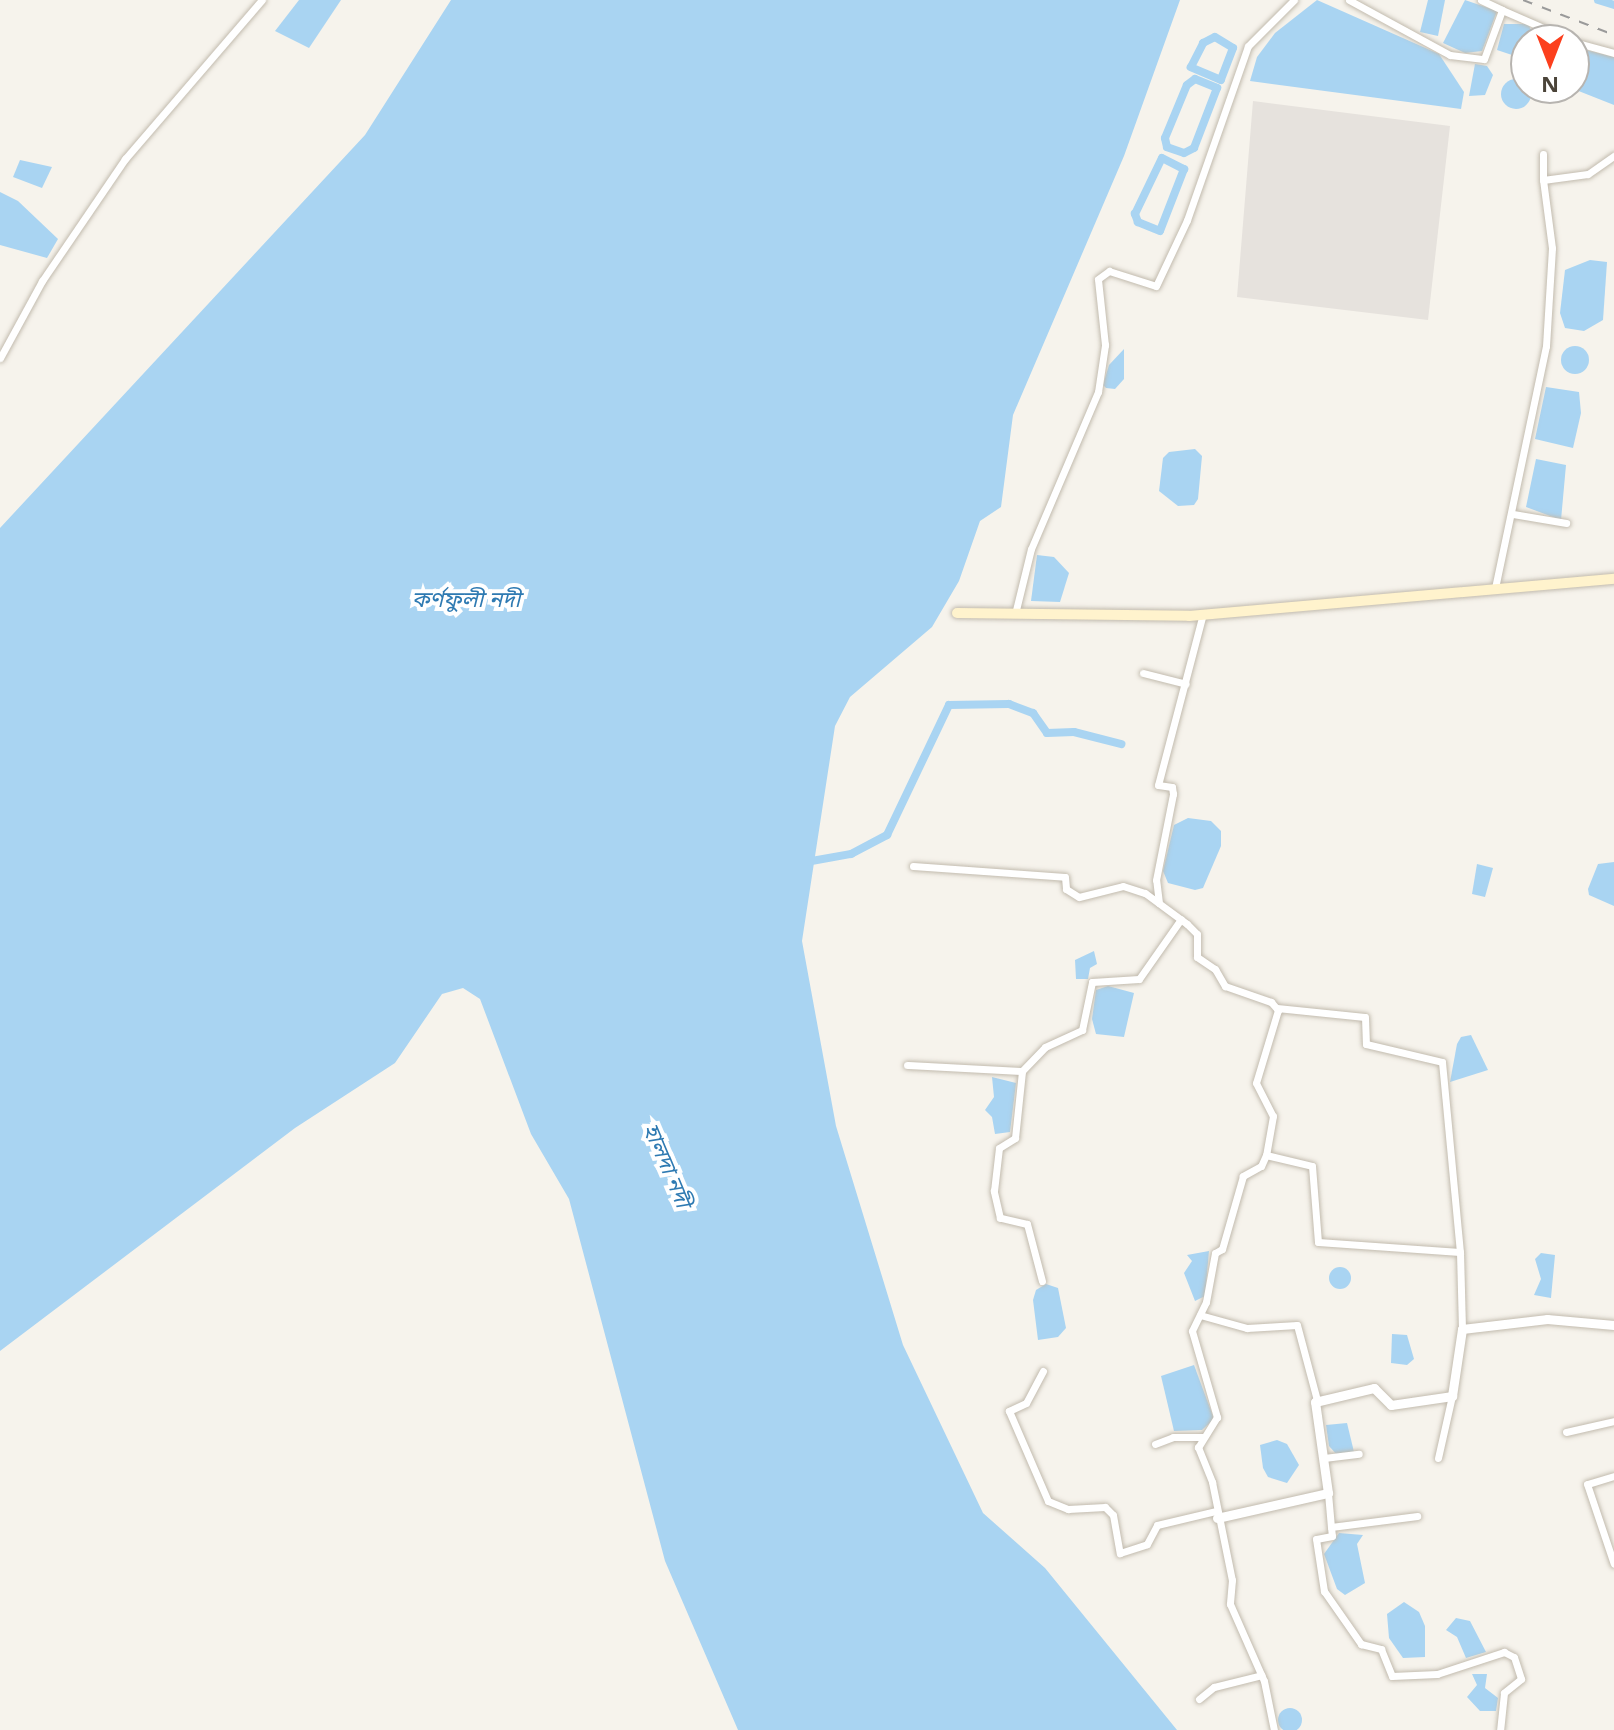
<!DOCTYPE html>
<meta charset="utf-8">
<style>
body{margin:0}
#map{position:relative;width:1614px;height:1730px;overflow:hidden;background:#f6f3ec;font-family:"Open Sans","Noto Sans Bengali",sans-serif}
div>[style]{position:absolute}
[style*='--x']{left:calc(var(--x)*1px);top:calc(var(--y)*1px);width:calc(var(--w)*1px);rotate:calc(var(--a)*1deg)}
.industrial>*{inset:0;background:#e6e2dd}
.water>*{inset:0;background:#a9d4f2}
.round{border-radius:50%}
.canal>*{height:8px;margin:-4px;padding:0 4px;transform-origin:4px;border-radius:4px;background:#a9d4f2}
.roads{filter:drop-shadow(0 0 2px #c2bbae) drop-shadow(0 0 2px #c2bbae)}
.minor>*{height:7px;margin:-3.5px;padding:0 3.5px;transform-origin:3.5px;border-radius:3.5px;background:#fff}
.tertiary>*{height:9px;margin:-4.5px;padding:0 4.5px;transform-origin:4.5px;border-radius:4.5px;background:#fff}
.secondary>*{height:10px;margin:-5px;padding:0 5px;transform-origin:5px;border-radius:5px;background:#fff3cd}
.rail>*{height:2px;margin-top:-1px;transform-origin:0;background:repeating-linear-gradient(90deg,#9a9a9a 0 10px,transparent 0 20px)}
span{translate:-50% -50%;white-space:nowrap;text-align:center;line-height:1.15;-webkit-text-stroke:8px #fff;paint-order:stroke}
.water-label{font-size:22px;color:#2e7ab2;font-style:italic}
.north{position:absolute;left:1510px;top:24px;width:80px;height:80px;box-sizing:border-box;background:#fff;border:2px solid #b7b4b0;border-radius:50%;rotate:180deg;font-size:22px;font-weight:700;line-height:32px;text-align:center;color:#4b4439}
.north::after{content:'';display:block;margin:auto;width:28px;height:36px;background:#fc3f1d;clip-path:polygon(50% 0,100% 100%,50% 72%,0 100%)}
</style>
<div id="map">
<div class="industrial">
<div style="clip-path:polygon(1253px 101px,1450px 126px,1428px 320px,1237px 297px)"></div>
</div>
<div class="water">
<div style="clip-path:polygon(299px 0,341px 0,309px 48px,275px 31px)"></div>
<div style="clip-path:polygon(451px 0,1180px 0,1124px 156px,1013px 415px,1001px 507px,980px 521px,959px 581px,932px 627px,850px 697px,835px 726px,802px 941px,836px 1126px,903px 1345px,983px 1513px,1045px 1568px,1177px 1730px,738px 1730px,665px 1561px,569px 1199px,531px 1134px,480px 999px,463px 988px,442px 994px,395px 1063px,295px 1128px,0 1351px,0 528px,365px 135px)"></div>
<div style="clip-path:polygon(1317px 0,1439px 54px,1464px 92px,1461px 109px,1250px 81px,1257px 57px,1275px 33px)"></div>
<div style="clip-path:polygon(1428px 0,1445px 0,1438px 36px,1420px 32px)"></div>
<div style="clip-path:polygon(1465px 0,1497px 11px,1482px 51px,1465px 53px,1443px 43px)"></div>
<div style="clip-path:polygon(1504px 24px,1528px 24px,1535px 37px,1526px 40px,1524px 59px,1497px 50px)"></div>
<div style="clip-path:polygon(1574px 47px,1614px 57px,1614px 105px,1571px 88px)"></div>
<div style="clip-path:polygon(1475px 64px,1487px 66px,1493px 75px,1485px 95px,1469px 96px)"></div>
<div class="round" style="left:1501px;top:79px;width:30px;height:30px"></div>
<div style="clip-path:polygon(20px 160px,52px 167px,42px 188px,13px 177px)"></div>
<div style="clip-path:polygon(0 192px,18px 201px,58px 239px,47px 258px,0 245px)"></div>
<div style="clip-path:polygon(1590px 260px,1607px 262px,1603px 320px,1584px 331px,1565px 328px,1560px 313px,1565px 270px)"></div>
<div class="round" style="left:1561px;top:346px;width:28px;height:28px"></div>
<div style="clip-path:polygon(1124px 349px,1124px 379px,1115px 389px,1106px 388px,1103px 385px,1109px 365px)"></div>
<div style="clip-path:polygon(1546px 387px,1579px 392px,1581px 413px,1573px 448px,1535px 439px)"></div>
<div style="clip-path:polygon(1195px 449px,1202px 456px,1198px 499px,1194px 505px,1178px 506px,1159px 491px,1163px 458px,1169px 452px)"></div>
<div style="clip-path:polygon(1536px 459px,1566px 465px,1561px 520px,1526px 507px)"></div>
<div style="clip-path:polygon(1037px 555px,1054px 557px,1069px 573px,1060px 602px,1031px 601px)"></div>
<div style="clip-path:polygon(1188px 818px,1211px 821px,1221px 831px,1221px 846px,1203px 888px,1195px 890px,1168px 883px,1163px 871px,1174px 825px)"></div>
<div style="clip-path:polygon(1614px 862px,1614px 906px,1589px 895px,1588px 889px,1598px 864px)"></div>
<div style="clip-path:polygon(1477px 864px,1493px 868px,1485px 897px,1472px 894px)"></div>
<div style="clip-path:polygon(1094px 951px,1097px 964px,1090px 968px,1088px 979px,1076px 979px,1075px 960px)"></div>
<div style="clip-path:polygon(1108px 986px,1134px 993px,1124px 1037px,1096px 1034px,1092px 1019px,1096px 990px)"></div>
<div style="clip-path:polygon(1471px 1035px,1488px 1070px,1450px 1082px,1457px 1044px,1461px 1037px)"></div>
<div style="clip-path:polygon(992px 1077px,1016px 1083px,1010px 1132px,995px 1134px,992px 1117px,985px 1110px,994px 1097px)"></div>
<div style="clip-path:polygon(1209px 1251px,1205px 1296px,1195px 1301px,1184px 1273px,1192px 1261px,1187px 1255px)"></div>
<div style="clip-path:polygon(1541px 1253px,1555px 1255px,1551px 1298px,1534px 1295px,1541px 1279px,1535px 1259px)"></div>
<div class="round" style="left:1329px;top:1267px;width:22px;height:22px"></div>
<div style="clip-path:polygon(1046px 1284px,1058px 1288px,1066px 1328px,1058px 1337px,1038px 1340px,1033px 1300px,1036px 1290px)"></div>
<div style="clip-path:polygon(1392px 1334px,1407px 1335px,1414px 1359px,1407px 1365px,1391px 1363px)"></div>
<div style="clip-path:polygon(1194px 1365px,1214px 1419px,1202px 1430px,1174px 1431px,1161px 1376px)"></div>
<div style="clip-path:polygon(1347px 1423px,1354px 1452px,1337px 1455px,1329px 1446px,1326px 1425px)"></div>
<div style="clip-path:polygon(1277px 1440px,1287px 1444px,1299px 1465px,1287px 1483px,1268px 1477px,1263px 1468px,1260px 1445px)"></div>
<div style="clip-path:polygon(1339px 1533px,1363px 1535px,1357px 1544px,1365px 1583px,1345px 1595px,1337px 1589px,1324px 1554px)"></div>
<div style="clip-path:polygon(1404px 1602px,1419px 1612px,1425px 1626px,1425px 1657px,1403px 1658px,1389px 1638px,1387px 1614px)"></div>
<div style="clip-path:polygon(1456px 1618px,1470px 1621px,1486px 1652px,1466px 1658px,1457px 1637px,1446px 1630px)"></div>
<div style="clip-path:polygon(1472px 1674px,1487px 1674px,1485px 1688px,1498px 1698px,1496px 1711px,1480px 1711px,1467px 1697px,1477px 1685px)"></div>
<div class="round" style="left:1278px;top:1708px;width:24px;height:24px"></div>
</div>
<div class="canal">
<div style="--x:1598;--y:0;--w:17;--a:17"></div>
<div style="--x:1215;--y:37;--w:21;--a:31"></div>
<div style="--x:1233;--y:48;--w:34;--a:111"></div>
<div style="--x:1221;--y:80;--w:33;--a:-157"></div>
<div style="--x:1191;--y:67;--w:27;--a:-63"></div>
<div style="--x:1203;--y:43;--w:13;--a:-27"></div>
<div style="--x:1195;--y:79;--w:24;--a:22"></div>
<div style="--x:1217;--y:88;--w:64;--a:111"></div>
<div style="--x:1194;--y:148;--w:11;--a:153"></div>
<div style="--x:1184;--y:153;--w:18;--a:-161"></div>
<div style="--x:1167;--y:147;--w:9;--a:-103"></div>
<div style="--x:1165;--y:138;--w:57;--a:-67.5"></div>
<div style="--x:1187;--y:85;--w:10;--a:-37"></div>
<div style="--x:1162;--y:158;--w:25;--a:27"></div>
<div style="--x:1184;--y:169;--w:66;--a:111.2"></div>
<div style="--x:1160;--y:231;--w:24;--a:-158"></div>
<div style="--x:1138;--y:222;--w:9;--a:-111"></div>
<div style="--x:1135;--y:214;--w:62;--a:-64.3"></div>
<div style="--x:806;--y:862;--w:46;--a:-10.1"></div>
<div style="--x:851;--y:854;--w:41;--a:-27.8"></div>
<div style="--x:887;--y:835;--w:144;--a:-64.5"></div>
<div style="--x:949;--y:705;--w:60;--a:-1"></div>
<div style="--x:1009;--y:704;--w:26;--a:21"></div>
<div style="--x:1033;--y:713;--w:24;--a:55"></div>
<div style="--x:1047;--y:733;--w:27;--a:-2"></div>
<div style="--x:1074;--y:732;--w:49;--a:14.3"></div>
</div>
<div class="roads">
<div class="minor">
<div style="--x:1349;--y:0;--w:115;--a:28.6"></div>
<div style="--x:1450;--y:55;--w:34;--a:7"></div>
<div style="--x:1484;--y:59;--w:52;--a:-69.8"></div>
<div style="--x:1502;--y:10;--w:75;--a:23.5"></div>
<div style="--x:1481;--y:0;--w:23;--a:25"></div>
<div style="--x:1574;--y:42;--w:41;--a:15.4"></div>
<div style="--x:1543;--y:180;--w:26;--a:-90"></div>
<div style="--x:0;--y:358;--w:88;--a:-61.4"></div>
<div style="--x:42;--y:281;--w:148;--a:-55.8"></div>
<div style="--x:125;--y:159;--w:210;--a:-49.3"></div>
<div style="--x:1513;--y:514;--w:54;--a:9.6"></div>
<div style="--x:1495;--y:588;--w:247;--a:-78.1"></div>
<div style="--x:1546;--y:346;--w:98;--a:-86.5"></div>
<div style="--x:1552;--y:248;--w:69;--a:-97.5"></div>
<div style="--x:1543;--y:180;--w:45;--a:-7.6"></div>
<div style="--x:1588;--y:174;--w:32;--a:-35"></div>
<div style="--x:1015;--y:614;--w:67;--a:-76.2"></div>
<div style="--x:1031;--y:549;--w:171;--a:-66.9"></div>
<div style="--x:1098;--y:392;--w:48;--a:-81.5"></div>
<div style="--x:1105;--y:345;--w:66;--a:-96.1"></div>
<div style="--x:1098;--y:279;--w:14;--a:-36"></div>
<div style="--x:1109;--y:271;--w:49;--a:17.7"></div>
<div style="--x:1156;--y:286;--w:73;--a:-64.8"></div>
<div style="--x:1187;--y:220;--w:184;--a:-70.7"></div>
<div style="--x:1248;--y:46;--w:65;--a:-45"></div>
<div style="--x:1143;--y:673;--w:44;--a:14.3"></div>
<div style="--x:913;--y:866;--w:152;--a:4.1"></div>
<div style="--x:1065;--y:877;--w:12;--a:85"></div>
<div style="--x:1066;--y:889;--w:15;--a:32"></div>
<div style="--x:1079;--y:897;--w:45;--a:-14"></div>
<div style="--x:1123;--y:886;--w:23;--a:18"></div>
<div style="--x:1145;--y:893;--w:52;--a:36.4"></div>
<div style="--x:1187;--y:924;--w:14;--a:45"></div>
<div style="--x:1197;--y:934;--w:23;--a:90"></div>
<div style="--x:1197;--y:957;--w:22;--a:34"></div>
<div style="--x:1215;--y:969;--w:20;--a:60"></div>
<div style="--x:1225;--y:986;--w:49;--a:19.2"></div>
<div style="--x:1271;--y:1002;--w:11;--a:49"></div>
<div style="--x:1278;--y:1010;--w:76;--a:106.8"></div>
<div style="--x:1256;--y:1083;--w:37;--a:63"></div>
<div style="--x:1273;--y:1116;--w:40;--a:100"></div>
<div style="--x:1266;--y:1155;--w:47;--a:13.4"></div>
<div style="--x:1312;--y:1166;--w:76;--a:85.5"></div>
<div style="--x:1318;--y:1242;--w:142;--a:4"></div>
<div style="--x:1460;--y:1252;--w:77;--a:88.5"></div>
<div style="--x:1159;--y:903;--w:23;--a:-97"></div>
<div style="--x:1156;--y:880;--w:88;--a:-78.8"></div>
<div style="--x:1173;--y:794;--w:7;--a:-98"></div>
<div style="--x:1172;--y:787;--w:14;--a:-172"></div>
<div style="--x:1158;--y:785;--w:177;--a:-75.3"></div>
<div style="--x:1277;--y:1008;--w:88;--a:5.8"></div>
<div style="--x:1365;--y:1017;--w:27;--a:88"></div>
<div style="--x:1366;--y:1044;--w:78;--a:13.3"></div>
<div style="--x:1442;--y:1062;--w:191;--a:84.6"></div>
<div style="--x:907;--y:1065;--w:115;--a:3"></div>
<div style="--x:1266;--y:1155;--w:12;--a:114"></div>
<div style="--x:1261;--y:1166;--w:21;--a:151"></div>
<div style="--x:1243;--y:1176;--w:76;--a:106"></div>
<div style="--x:1222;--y:1249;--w:8;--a:150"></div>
<div style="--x:1215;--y:1253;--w:50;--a:100.4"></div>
<div style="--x:1206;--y:1302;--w:32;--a:116"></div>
<div style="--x:1192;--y:1331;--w:90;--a:73.8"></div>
<div style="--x:1217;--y:1417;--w:36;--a:122"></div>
<div style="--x:1198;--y:1447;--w:38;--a:68"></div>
<div style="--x:1212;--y:1482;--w:100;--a:78.5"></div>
<div style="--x:1232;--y:1580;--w:24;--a:95"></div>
<div style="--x:1230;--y:1604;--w:84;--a:66.2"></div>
<div style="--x:1264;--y:1681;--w:50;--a:78.5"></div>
<div style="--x:1042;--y:1281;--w:59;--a:-104.7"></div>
<div style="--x:1027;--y:1224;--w:28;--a:-167"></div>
<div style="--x:1000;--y:1218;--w:28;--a:-103"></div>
<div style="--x:994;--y:1191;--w:43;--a:-83.4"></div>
<div style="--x:999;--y:1148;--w:19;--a:-32"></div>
<div style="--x:1015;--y:1138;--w:67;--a:-84"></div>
<div style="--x:1022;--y:1071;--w:33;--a:-46"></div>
<div style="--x:1045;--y:1047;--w:41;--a:-24.7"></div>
<div style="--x:1082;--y:1030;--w:49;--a:-78.2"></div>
<div style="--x:1092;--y:982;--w:47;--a:-3.7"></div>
<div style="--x:1139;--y:979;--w:73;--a:-55"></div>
<div style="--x:1200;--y:1315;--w:49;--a:15.5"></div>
<div style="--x:1247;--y:1328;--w:50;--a:-3.4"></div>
<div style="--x:1297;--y:1325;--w:78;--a:75.1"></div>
<div style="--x:1043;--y:1371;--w:36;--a:118"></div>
<div style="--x:1026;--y:1403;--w:19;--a:155"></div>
<div style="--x:1009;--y:1411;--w:98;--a:66.6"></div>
<div style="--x:1048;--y:1501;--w:22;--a:22"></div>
<div style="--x:1068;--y:1509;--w:37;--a:-3"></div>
<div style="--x:1105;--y:1507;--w:11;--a:45"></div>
<div style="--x:1113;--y:1515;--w:39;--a:80"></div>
<div style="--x:1120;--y:1553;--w:28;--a:-18"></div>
<div style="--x:1147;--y:1544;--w:21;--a:-62"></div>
<div style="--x:1157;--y:1525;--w:61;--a:-13.3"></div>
<div style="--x:1566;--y:1432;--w:49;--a:-12.9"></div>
<div style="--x:1155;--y:1444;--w:19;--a:-21"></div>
<div style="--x:1173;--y:1437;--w:29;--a:0"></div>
<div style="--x:1324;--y:1458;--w:35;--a:-7"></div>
<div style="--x:1438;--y:1458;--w:64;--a:-77.3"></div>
<div style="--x:1614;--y:1476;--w:28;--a:163"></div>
<div style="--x:1587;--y:1484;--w:84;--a:71.4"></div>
<div style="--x:1328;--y:1493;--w:34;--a:85"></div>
<div style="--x:1331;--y:1527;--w:87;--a:-7.3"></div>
<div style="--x:1331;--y:1527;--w:9;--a:84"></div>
<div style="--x:1332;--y:1536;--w:16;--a:169"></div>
<div style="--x:1316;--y:1539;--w:53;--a:81.3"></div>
<div style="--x:1324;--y:1591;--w:65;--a:55.1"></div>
<div style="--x:1361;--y:1644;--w:21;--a:14"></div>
<div style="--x:1381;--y:1649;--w:29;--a:68"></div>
<div style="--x:1392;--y:1676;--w:45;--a:-2.5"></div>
<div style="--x:1437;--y:1674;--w:71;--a:-18.2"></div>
<div style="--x:1504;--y:1652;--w:11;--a:27"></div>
<div style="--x:1514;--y:1657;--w:23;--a:72"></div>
<div style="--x:1521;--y:1679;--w:22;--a:141"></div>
<div style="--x:1504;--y:1693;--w:37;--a:96"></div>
<div style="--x:1199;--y:1699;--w:19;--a:-39"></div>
<div style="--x:1214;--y:1687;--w:49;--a:-14"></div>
</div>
<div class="tertiary">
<div style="--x:1217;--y:1518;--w:114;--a:-12.7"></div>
<div style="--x:1328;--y:1493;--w:92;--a:-98.1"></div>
<div style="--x:1315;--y:1402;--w:61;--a:-13.3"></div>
<div style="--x:1374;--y:1388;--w:24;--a:45"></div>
<div style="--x:1391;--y:1405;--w:62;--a:-8.4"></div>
<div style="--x:1452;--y:1396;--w:68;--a:-81.5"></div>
<div style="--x:1462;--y:1329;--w:86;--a:-6.7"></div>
<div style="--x:1547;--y:1319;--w:67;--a:5.1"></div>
</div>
<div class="secondary">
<div style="--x:957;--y:613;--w:232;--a:0.7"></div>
<div style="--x:1189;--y:616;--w:427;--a:-5"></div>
</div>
</div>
<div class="rail">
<div style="--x:1523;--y:0;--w:97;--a:21"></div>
</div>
<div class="water-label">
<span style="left:466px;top:599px">কর্ণফুলী নদী</span>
<span style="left:668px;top:1165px;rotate:67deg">হালদা নদী</span>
</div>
<div class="north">N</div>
</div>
